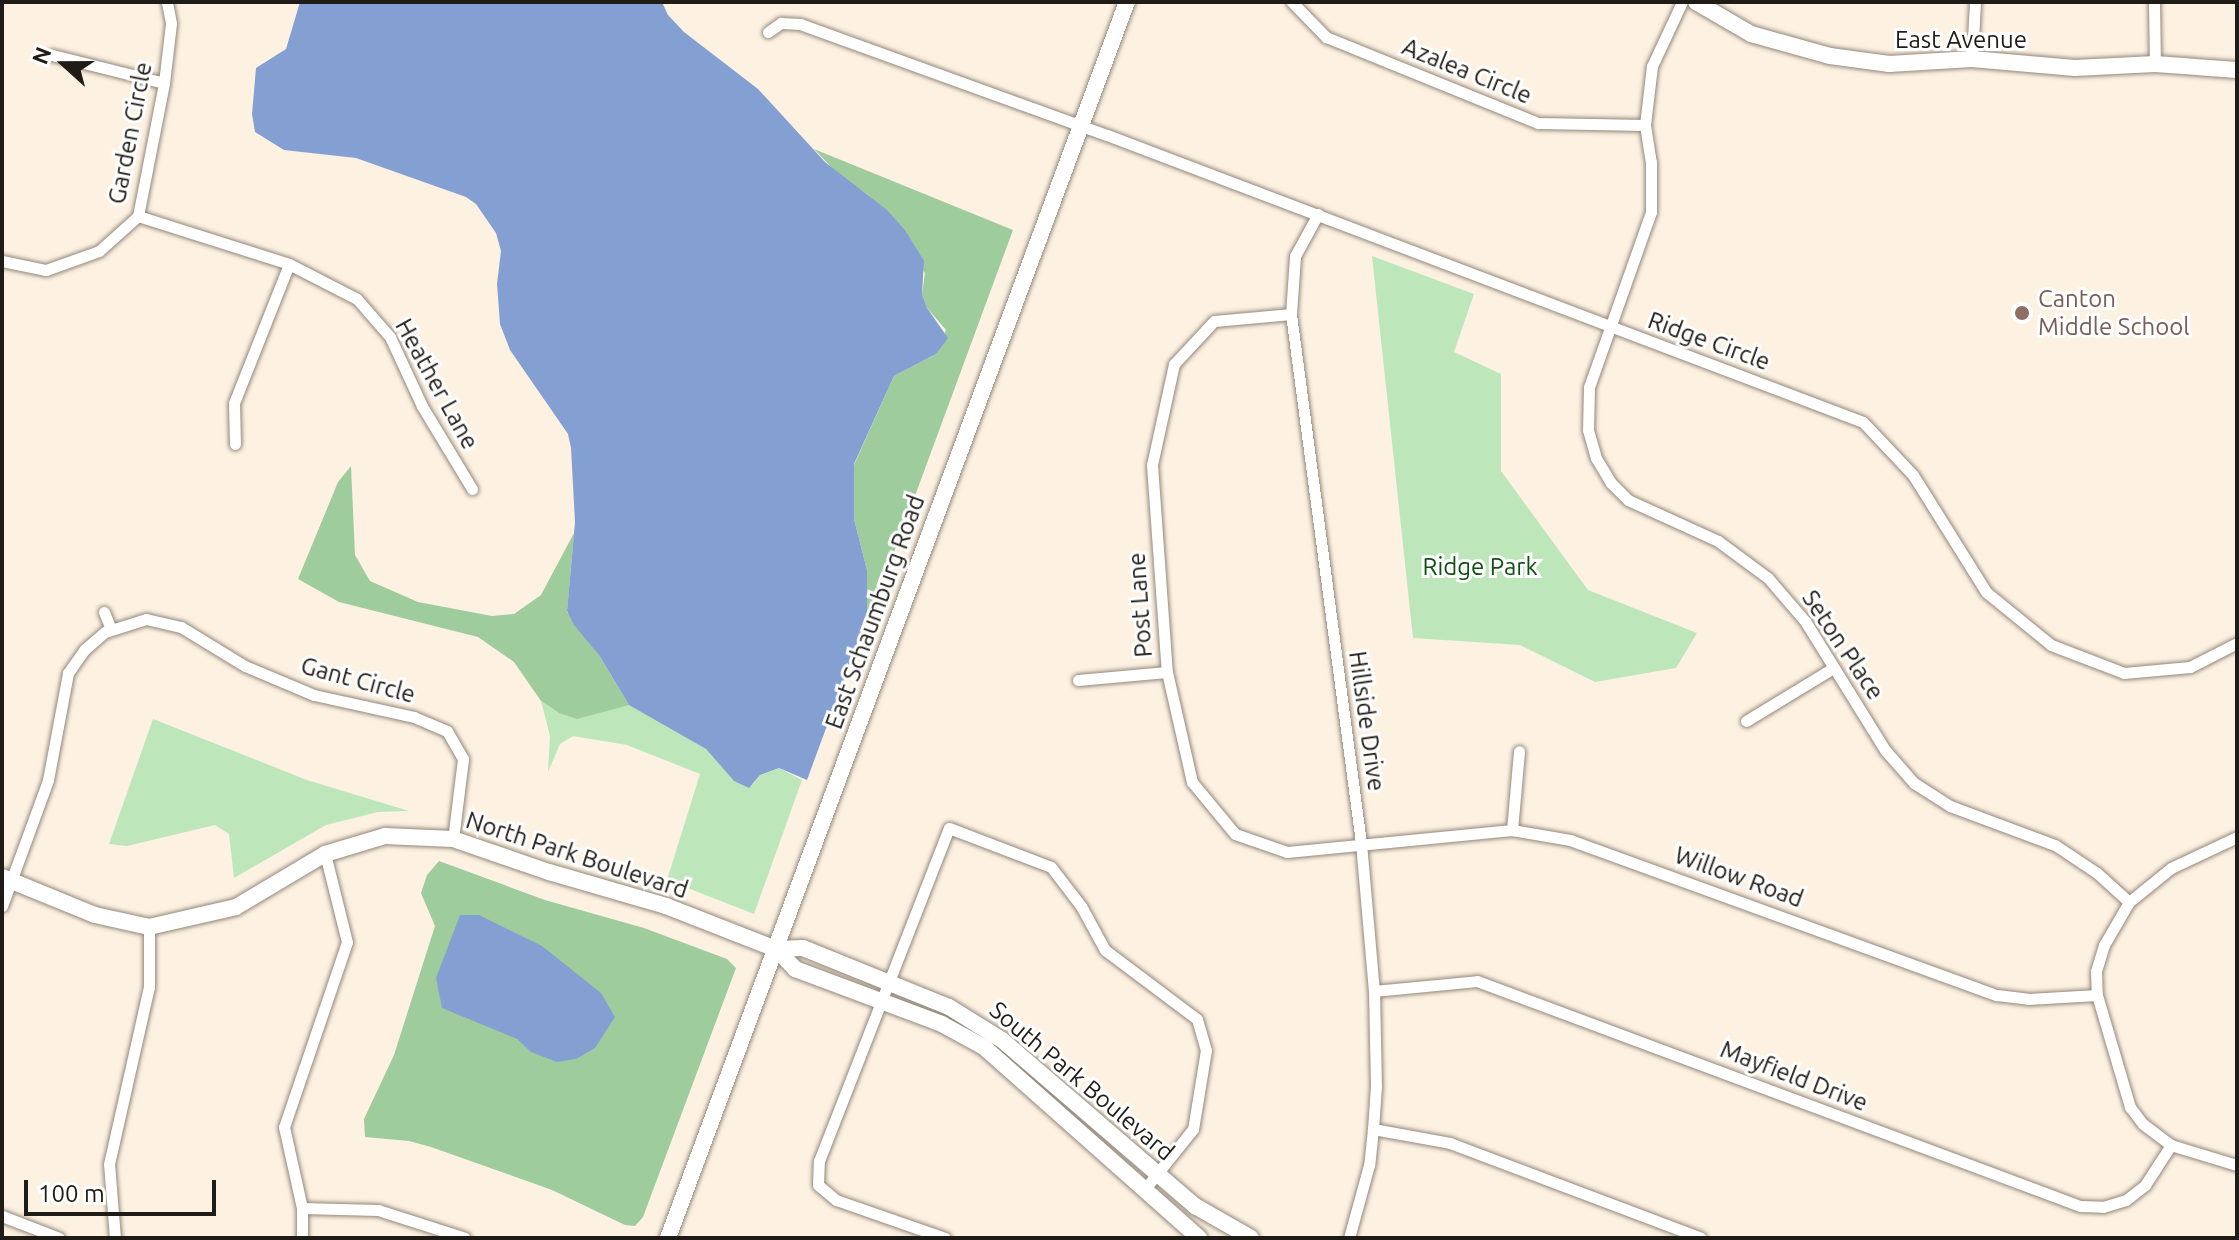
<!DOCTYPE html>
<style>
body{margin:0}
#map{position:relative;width:2239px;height:1240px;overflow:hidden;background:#fdf1e2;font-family:Ubuntu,sans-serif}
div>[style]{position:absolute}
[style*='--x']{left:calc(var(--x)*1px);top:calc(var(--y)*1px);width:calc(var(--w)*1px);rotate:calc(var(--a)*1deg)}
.green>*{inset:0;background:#bde7bb}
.forest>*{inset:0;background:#9fcc9d}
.water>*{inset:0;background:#84a0d3}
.roads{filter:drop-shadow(0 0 2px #92877a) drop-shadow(0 0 2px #92877a)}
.street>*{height:11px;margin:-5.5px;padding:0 5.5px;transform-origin:5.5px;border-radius:5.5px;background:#fff}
.secondary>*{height:16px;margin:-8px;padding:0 8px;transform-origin:8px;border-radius:8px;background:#fff}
.dots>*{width:22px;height:22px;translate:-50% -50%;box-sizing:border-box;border:4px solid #fff;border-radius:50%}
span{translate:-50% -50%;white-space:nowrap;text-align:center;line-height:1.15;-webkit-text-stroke:6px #fff;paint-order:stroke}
.street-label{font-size:24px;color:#1f1b16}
.education-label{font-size:24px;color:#785e54}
.left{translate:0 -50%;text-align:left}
.park-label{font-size:24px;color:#0f4f13}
.frame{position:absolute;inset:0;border:4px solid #1f1b16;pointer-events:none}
.north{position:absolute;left:24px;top:24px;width:80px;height:80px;-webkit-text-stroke:6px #fff;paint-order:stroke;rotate:291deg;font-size:22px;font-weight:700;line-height:32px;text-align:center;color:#1f1b16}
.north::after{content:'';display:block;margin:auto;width:28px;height:36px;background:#1f1b16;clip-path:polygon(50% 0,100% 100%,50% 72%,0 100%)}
.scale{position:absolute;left:24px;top:1180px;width:192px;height:36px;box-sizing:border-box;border:4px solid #1f1b16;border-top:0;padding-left:10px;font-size:24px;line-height:28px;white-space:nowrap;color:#1f1b16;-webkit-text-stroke:6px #fff;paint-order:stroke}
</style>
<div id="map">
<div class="green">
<div style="clip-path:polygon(1372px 256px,1474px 294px,1454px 352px,1501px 374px,1501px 471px,1588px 590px,1697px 633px,1676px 668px,1595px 682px,1520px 645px,1413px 638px)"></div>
<div style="clip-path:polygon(541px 701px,559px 713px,627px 703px,706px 749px,734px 781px,753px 784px,760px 775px,779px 768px,802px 780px,754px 914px,667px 880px,700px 774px,627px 745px,573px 736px,560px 744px,548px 772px,550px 736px)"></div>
<div style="clip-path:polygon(153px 719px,307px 780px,409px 811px,378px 812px,326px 825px,234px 878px,229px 834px,215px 825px,127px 846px,109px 844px)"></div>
</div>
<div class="forest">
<div style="clip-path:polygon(814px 149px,1013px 230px,860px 645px,867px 617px,867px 570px,854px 519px,854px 465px,894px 376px,936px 354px,946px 330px,927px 308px,922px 294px,925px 273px,868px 195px,840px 176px)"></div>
<div style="clip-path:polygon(351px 466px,355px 555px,370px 581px,418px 602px,492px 616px,514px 614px,541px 595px,574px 533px,567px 612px,599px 655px,629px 705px,577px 719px,559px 713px,541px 701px,514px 662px,478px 637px,339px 602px,298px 579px,338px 482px)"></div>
<div style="clip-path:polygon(439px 861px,545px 900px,644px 928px,727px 959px,736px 968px,643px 1217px,635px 1226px,625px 1225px,552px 1190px,431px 1147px,409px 1141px,365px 1137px,364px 1119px,394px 1055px,435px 926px,421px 893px,427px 875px)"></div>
</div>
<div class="water">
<div style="clip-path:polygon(300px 2px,662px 2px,668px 15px,684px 32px,758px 89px,825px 162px,887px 210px,905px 230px,924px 261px,922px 294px,927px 308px,948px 338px,936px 354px,894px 376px,854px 464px,854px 519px,867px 570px,867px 617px,807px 780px,779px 768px,760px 775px,749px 788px,734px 781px,706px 749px,629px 705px,599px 655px,574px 625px,567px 611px,575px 522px,571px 448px,568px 434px,510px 350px,500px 324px,497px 284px,501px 251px,496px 233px,476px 204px,466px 197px,356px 158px,284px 150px,255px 132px,252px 114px,256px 68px,286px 49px)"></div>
<div style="clip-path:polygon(460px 915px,479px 915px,542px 946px,601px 993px,615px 1017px,595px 1048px,576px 1059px,557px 1062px,531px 1052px,517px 1039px,442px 1008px,436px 978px)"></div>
</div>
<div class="roads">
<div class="street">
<div style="--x:1292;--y:2;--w:49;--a:45.8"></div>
<div style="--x:1326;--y:37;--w:229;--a:22.1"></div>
<div style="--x:1538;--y:123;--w:107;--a:1.1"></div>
<div style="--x:1682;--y:2;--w:71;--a:115.1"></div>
<div style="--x:1652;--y:66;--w:59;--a:96.8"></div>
<div style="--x:1645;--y:125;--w:37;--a:81"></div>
<div style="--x:1651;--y:162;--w:50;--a:90"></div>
<div style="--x:1651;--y:212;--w:186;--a:109.5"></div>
<div style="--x:1589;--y:387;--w:43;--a:91.3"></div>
<div style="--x:1588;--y:430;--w:29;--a:74"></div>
<div style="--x:1596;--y:458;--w:29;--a:59"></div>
<div style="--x:1611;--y:483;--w:24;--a:45"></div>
<div style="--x:1628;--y:500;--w:99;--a:24.5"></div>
<div style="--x:1718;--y:541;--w:62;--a:36.5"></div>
<div style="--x:1768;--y:578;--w:57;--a:49.3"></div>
<div style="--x:1805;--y:621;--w:152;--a:58.2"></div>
<div style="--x:1885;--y:750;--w:44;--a:48.7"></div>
<div style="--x:1914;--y:783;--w:43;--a:32.6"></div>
<div style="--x:1950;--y:806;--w:112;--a:20.4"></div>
<div style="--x:2055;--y:845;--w:50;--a:33.7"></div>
<div style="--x:2097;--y:873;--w:43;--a:42.2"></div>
<div style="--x:2154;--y:2;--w:62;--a:89.1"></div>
<div style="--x:768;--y:32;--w:16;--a:-35"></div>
<div style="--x:781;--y:23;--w:19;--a:3"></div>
<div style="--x:800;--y:24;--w:326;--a:19.9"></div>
<div style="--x:1107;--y:135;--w:809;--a:20.79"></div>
<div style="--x:1863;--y:422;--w:73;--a:46.7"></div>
<div style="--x:1913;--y:475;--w:138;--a:58"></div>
<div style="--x:1986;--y:592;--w:84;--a:39.2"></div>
<div style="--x:2051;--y:645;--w:78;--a:21"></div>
<div style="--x:2124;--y:673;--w:66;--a:-5.2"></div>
<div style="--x:2190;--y:667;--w:53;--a:-27.1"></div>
<div style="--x:52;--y:55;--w:115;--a:14"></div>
<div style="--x:1972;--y:59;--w:57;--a:-87"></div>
<div style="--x:1318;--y:214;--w:48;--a:118.7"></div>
<div style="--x:1295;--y:256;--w:58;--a:93.9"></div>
<div style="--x:1291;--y:314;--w:534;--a:82.46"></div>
<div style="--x:1361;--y:843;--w:149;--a:85"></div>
<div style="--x:1374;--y:991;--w:95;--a:88.8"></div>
<div style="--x:1376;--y:1086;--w:43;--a:94"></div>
<div style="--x:1373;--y:1129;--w:36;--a:96"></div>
<div style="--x:1369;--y:1165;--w:76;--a:105.3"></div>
<div style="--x:138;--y:216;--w:158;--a:17.6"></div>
<div style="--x:289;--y:264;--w:76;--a:27.2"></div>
<div style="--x:357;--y:299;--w:50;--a:49"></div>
<div style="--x:390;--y:337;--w:76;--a:65.1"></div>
<div style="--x:422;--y:406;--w:97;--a:58.9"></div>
<div style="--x:2;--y:261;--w:45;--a:11.6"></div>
<div style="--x:46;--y:270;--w:56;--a:-19.7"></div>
<div style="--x:99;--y:251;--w:52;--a:-41.9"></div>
<div style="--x:138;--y:216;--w:136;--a:-78.9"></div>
<div style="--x:164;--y:83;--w:60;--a:-83.3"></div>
<div style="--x:171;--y:23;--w:21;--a:-101"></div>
<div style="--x:1291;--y:314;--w:77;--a:174.8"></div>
<div style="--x:1214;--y:321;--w:59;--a:132.9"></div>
<div style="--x:1174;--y:364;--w:103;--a:102.3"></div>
<div style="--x:1152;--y:465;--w:208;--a:85.9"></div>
<div style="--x:1167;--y:672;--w:113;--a:77.2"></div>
<div style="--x:1192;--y:782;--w:67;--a:50.4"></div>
<div style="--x:1235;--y:834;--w:55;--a:19.1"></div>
<div style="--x:1287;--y:852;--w:226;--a:-5.6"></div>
<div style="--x:1512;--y:830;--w:59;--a:9.8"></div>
<div style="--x:1570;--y:840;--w:454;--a:20"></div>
<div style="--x:1997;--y:995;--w:31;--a:7"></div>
<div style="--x:2028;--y:999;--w:69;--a:-3.3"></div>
<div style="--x:235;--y:444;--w:41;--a:-91.4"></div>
<div style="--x:234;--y:403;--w:149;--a:-68.4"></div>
<div style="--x:104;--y:612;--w:18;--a:68"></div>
<div style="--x:1078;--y:680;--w:89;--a:-5.1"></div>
<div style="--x:1746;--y:721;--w:102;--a:-31.3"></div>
<div style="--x:1512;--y:830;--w:79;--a:-84.9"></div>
<div style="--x:2237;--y:837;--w:73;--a:154.8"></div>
<div style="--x:2171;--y:868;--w:54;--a:141"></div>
<div style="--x:2129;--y:902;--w:50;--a:120.2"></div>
<div style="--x:2104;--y:945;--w:27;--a:107"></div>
<div style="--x:2096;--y:971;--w:24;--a:88"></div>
<div style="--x:2097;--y:995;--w:117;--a:73.6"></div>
<div style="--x:2130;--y:1107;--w:21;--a:53"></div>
<div style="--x:2143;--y:1124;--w:35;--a:37"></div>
<div style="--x:2171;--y:1145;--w:69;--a:16.9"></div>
<div style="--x:2;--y:906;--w:134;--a:-69.9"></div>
<div style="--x:48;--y:780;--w:109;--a:-79.4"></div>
<div style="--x:68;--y:673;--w:28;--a:-55"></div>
<div style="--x:84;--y:650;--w:28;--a:-41"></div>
<div style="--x:105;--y:632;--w:43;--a:-17.6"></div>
<div style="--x:146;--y:619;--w:36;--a:13"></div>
<div style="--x:181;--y:627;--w:75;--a:31.4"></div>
<div style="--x:245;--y:666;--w:75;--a:22.8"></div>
<div style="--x:314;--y:695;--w:102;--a:12.4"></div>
<div style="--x:414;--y:717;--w:36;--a:23"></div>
<div style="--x:447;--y:731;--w:32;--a:60"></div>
<div style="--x:463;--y:759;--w:81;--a:97.1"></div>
<div style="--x:1374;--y:991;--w:103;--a:-5.5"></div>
<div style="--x:1477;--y:981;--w:644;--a:20.46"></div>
<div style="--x:2080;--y:1206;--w:23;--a:2"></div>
<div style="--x:2103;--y:1207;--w:24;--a:-17"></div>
<div style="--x:2126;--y:1200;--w:24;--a:-38"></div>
<div style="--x:2145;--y:1185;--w:48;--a:-57"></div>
<div style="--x:1373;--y:1129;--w:78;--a:10.3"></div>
<div style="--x:1450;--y:1143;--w:268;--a:20.7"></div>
<div style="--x:302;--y:1208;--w:76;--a:1.5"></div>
<div style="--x:378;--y:1210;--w:91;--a:17.8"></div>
<div style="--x:2;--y:1216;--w:61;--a:21.1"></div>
<div style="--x:115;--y:1238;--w:74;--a:-94.6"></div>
<div style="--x:109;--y:1164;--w:181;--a:-77.3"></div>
<div style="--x:149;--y:987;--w:60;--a:-90"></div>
<div style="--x:302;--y:1238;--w:30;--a:-90"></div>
<div style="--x:302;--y:1208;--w:83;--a:-102.5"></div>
<div style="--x:284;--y:1127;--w:195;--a:-71.2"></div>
<div style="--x:347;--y:942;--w:91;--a:-104"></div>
<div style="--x:945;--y:1238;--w:115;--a:-160.8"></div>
<div style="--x:836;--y:1200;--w:23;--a:-140"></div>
<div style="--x:818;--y:1185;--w:24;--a:-88"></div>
<div style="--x:819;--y:1161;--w:357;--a:-68.7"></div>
<div style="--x:949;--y:828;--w:109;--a:20.9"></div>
<div style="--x:1051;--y:867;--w:49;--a:52.4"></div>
<div style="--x:1081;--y:906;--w:50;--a:61.4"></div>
<div style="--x:1105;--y:950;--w:115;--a:36.9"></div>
<div style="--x:1197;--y:1019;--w:32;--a:74"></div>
<div style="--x:1206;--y:1050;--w:80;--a:99.3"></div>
<div style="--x:1193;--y:1129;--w:78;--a:128.8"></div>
</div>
<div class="secondary">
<div style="--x:1696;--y:2;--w:64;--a:30.2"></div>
<div style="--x:1751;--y:34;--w:82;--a:15.6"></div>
<div style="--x:1830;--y:56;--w:60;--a:7.7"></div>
<div style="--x:1889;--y:64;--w:83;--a:-3.4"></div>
<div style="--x:1972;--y:59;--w:103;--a:5"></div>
<div style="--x:2075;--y:68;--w:80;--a:-2.9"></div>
<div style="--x:2155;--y:64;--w:82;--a:4.2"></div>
<div style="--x:2;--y:877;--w:100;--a:22.2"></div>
<div style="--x:95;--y:915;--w:55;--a:12.5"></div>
<div style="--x:149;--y:927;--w:89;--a:-12.9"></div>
<div style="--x:236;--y:907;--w:104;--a:-30.8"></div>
<div style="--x:325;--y:854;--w:63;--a:-16.7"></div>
<div style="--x:385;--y:836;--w:68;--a:2.5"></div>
<div style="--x:453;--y:839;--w:102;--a:19"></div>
<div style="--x:549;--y:872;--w:122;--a:16.2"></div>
<div style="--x:666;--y:906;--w:118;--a:21.4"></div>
<div style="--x:776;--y:949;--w:27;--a:-2"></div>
<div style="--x:803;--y:948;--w:157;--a:22"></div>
<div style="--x:949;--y:1007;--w:62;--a:31.9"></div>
<div style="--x:1002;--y:1040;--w:255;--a:40.7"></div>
<div style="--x:1195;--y:1206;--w:64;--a:29.7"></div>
<div style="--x:776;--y:949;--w:28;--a:46"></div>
<div style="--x:795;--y:969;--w:157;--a:20.5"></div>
<div style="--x:942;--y:1024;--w:48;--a:28.7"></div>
<div style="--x:984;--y:1047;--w:288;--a:41.6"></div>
<div style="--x:668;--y:1238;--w:1318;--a:-69.63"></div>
</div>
</div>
<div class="dots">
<div style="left:2022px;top:313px;background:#8d6e63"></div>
</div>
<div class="street-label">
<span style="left:1961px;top:40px">East Avenue</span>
<span style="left:1467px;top:71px;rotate:22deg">Azalea Circle</span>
<span style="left:130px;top:133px;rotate:-79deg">Garden Circle</span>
<span style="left:1709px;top:341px;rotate:20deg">Ridge Circle</span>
<span style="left:437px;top:384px;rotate:61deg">Heather Lane</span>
<span style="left:1140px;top:605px;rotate:-94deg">Post Lane</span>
<span style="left:875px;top:612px;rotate:-70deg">East Schaumburg Road</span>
<span style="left:1843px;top:645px;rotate:56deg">Seton Place</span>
<span style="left:358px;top:680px;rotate:15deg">Gant Circle</span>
<span style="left:1367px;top:721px;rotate:82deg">Hillside Drive</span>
<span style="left:577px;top:855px;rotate:18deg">North Park Boulevard</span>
<span style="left:1739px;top:877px;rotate:20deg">Willow Road</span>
<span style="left:1794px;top:1076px;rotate:21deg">Mayfield Drive</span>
<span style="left:1082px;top:1081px;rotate:40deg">South Park Boulevard</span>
</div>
<div class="education-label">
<span class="left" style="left:2038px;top:313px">Canton<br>Middle School</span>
</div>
<div class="park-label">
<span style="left:1480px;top:567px">Ridge Park</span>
</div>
<div class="frame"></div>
<div class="north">N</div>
<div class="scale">100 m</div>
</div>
